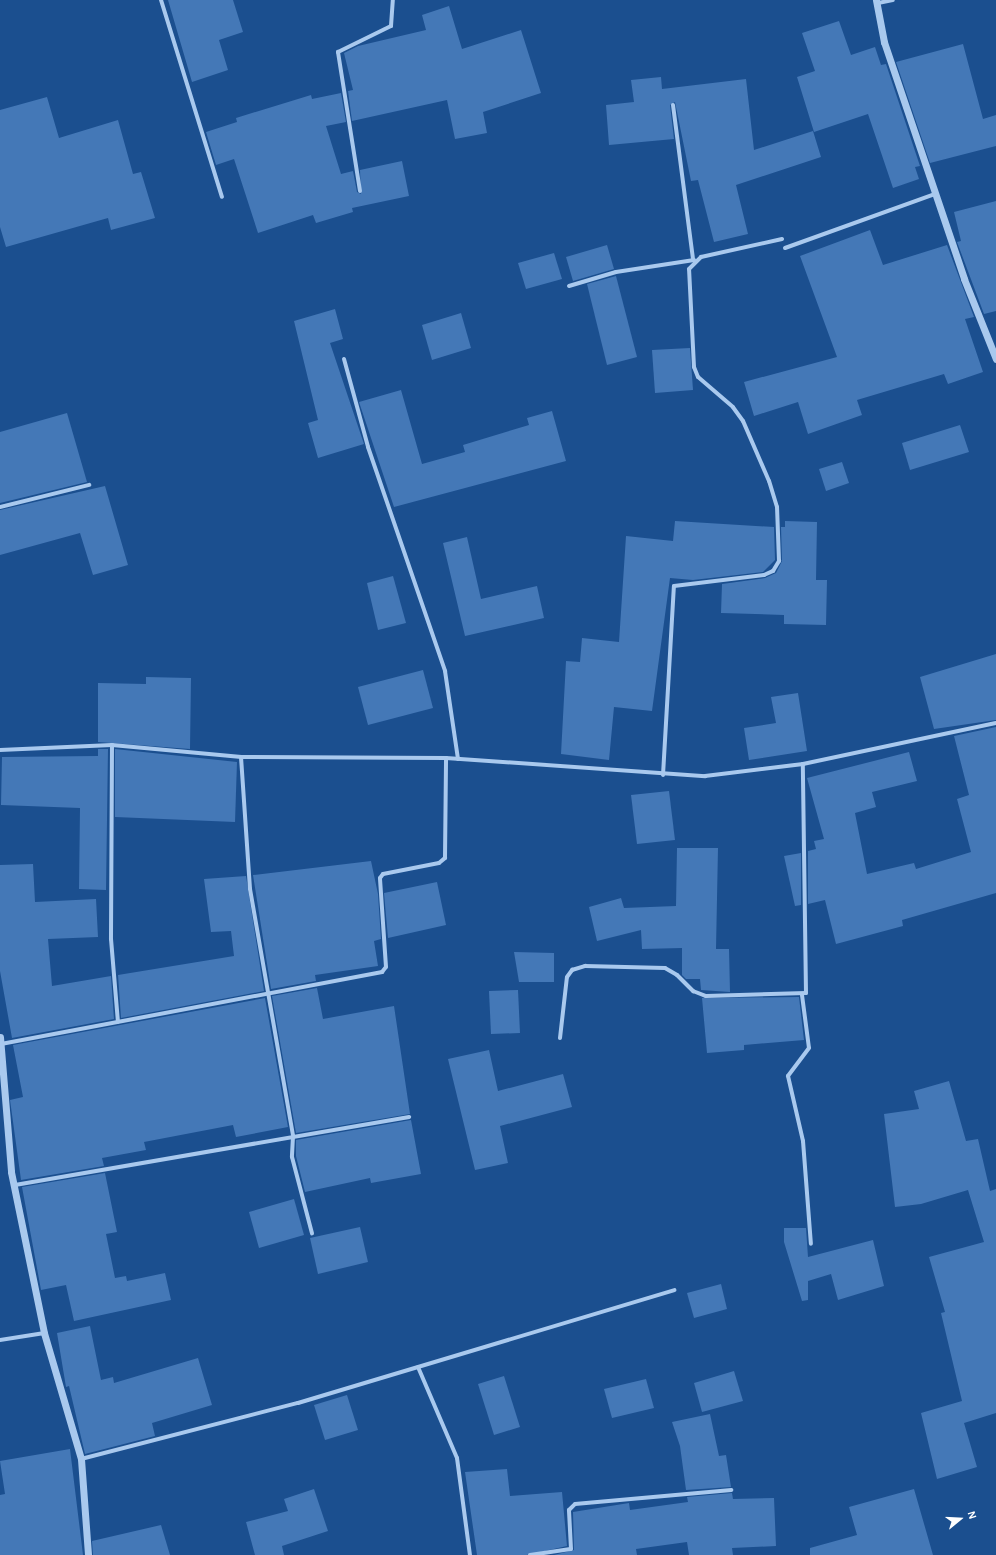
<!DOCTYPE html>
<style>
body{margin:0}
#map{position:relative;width:996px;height:1555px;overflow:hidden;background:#1b4f8f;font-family:"Alegreya Sans",sans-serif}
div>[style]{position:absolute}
.building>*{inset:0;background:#4478b7}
.minor>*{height:4px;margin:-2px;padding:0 2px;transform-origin:2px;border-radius:2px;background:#a9c9ee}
.tertiary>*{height:7px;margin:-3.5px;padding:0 3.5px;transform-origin:3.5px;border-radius:3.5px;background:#a9c9ee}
span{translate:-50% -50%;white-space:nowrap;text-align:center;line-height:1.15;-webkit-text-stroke:4px #1b4f8f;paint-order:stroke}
.north{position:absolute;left:940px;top:1499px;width:40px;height:40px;-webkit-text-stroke:3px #1b4f8f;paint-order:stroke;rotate:72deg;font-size:11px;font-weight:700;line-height:16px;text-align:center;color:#fff}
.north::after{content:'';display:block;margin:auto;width:14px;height:18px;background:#fff;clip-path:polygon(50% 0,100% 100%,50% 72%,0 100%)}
</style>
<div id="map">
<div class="building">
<div style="clip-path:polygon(168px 0,233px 0,243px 32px,219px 40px,228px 70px,192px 82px)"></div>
<div style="clip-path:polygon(449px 6px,462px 49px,521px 30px,541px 93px,483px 112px,487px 133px,455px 139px,447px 100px,352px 121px,348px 91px,353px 90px,344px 53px,358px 46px,426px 30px,422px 15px)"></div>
<div style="clip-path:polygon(839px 21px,851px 55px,875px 47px,881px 65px,886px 64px,920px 166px,915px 167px,919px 179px,893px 188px,868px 114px,814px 132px,797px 77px,815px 71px,802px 33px)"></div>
<div style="clip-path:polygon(963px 44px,983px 119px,996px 115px,996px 146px,930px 163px,896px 62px)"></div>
<div style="clip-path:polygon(661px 77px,662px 89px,746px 79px,754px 150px,813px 131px,821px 157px,736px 185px,748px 234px,714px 242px,698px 180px,691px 181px,675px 102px,670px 105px,674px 139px,609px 145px,606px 105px,634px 102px,631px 80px)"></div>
<div style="clip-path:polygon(341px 93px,346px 122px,326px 126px,341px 174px,353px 171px,357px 192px,361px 194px,360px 170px,402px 161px,409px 196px,352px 208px,353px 212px,316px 223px,313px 215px,258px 233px,234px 159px,216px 165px,206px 132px,237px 122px,236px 118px,311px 95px,312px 99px)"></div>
<div style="clip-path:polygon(47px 97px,59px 138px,118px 120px,133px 174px,141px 172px,155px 218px,111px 230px,108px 218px,6px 247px,0 227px,0 110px)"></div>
<div style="clip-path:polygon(996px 201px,996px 311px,984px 314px,957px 242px,961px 241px,954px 212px)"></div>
<div style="clip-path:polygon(870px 230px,883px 265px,947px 245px,974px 317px,965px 319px,983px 372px,948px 384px,944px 374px,857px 400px,862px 415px,808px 434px,798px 402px,754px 416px,744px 382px,837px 357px,800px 256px)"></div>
<div style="clip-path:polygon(607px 245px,614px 269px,573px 281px,566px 257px)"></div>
<div style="clip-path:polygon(554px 253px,562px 279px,526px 289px,518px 263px)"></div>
<div style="clip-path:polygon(616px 276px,637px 357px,607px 365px,587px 284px)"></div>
<div style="clip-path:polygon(335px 309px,343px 339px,330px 343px,364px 444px,318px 458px,308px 423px,318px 420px,294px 321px)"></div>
<div style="clip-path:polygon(461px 313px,471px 348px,432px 360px,422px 325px)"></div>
<div style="clip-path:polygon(690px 348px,693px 390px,655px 393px,652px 350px)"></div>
<div style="clip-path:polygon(401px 390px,422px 464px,465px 452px,463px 445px,529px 425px,527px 418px,552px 411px,566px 461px,394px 507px,359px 402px)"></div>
<div style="clip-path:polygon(67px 413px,87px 482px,0 503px,0 432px)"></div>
<div style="clip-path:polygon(960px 425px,969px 452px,910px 470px,902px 443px)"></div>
<div style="clip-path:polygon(842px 462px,849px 483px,826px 491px,819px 469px)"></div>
<div style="clip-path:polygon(105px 486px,128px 565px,93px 575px,80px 533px,0 555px,0 510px)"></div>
<div style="clip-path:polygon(675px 521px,774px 527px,775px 560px,763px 572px,693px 580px,670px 578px,652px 711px,614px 707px,609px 760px,561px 754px,566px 661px,580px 662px,582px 638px,619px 642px,626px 536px,673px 541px)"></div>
<div style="clip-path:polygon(785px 521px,817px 522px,816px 580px,827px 580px,826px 625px,784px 624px,784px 615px,721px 613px,722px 584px,765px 578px,776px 573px,782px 561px,781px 527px,785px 527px)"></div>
<div style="clip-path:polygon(467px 537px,481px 599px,537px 586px,544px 618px,465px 636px,443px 543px)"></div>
<div style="clip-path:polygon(393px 576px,406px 623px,378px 630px,367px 583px)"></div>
<div style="clip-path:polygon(996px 654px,996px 720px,934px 729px,920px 677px)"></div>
<div style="clip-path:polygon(423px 670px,433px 708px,368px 725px,358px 687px)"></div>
<div style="clip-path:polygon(146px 677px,191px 678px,190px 749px,98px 742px,98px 683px,146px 684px)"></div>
<div style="clip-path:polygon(798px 693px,807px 751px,749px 760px,744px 728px,776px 723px,771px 697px)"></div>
<div style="clip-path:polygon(996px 727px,996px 893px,902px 920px,903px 926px,836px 944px,825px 900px,808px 904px,808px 851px,816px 849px,814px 841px,824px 839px,807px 778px,909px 752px,917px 781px,872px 792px,876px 807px,855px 813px,867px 874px,914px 863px,916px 869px,971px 852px,957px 799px,969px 795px,954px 736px)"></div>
<div style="clip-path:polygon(98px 749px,108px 749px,106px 890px,79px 889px,80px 808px,1px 805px,2px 757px,98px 756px)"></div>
<div style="clip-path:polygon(115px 749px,237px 762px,235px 822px,115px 817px)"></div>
<div style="clip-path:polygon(669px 791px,675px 840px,637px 844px,631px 795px)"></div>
<div style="clip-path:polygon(677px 848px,718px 848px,716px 949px,729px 949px,730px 992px,701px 990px,700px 979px,686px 979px,682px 975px,682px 948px,642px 949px,641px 930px,597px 941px,589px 907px,621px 898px,624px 908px,676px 906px)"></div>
<div style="clip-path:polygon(801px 853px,801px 905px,795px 906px,784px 856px)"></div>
<div style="clip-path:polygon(371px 861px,378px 894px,381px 939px,374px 941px,378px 966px,315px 975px,316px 981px,271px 989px,253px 875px)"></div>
<div style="clip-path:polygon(33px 864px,35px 902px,96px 899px,98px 937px,48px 939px,52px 986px,111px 976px,114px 1019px,12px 1038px,0 971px,0 865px)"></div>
<div style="clip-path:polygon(246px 876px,264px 991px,121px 1018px,118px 975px,234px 956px,231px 931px,211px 932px,204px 879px)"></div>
<div style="clip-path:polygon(437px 882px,446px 925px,388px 938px,384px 893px)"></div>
<div style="clip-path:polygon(514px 952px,554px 953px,554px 982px,519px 982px)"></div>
<div style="clip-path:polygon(317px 988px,323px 1019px,394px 1006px,410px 1114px,296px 1133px,272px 996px)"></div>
<div style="clip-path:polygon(518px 990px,520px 1033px,491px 1034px,489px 991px)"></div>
<div style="clip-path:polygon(799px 997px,804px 1040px,744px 1045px,744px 1050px,707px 1053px,702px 998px)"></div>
<div style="clip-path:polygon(265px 998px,288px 1127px,236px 1137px,233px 1125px,144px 1142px,146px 1150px,102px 1158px,104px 1166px,21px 1180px,10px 1100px,23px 1097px,13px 1045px)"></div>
<div style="clip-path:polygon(489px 1050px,498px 1091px,563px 1074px,572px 1107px,500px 1126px,508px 1163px,475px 1170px,448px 1059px)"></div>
<div style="clip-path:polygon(949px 1081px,966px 1141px,978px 1139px,990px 1191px,996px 1189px,996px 1413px,964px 1423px,977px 1467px,937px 1479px,921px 1413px,962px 1401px,941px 1313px,945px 1312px,929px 1257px,984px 1242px,968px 1190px,921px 1204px,895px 1207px,884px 1114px,919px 1109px,914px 1091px)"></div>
<div style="clip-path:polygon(411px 1120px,421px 1174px,371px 1183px,370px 1178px,305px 1192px,296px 1156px,296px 1140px)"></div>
<div style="clip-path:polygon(105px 1173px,117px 1232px,106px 1234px,115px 1278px,126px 1276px,127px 1281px,165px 1273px,171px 1300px,74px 1321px,66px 1285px,41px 1290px,22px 1187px)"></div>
<div style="clip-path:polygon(294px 1199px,304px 1235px,259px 1248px,249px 1212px)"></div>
<div style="clip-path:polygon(360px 1227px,368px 1262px,318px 1274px,310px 1238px)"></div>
<div style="clip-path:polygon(784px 1228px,806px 1228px,808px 1257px,873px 1240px,884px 1286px,838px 1300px,831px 1274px,808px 1281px,808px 1300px,802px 1301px,784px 1242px)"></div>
<div style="clip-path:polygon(721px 1284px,727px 1309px,694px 1318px,687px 1293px)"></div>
<div style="clip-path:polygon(90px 1326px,101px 1380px,113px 1377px,114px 1383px,198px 1358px,212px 1405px,152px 1423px,155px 1436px,85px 1454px,69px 1386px,66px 1387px,57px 1333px)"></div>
<div style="clip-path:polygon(734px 1371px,743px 1401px,702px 1412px,694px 1383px)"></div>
<div style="clip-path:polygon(504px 1376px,520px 1427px,494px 1435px,478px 1384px)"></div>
<div style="clip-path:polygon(646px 1379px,654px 1408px,612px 1418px,604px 1389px)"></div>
<div style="clip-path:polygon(347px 1395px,358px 1430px,325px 1440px,314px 1405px)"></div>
<div style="clip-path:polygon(710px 1414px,719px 1456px,726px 1455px,731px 1487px,686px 1490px,680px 1446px,672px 1422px)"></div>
<div style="clip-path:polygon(70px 1449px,83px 1555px,0 1555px,0 1495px,5px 1494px,0 1461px)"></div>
<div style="clip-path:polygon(507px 1469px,510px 1496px,562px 1492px,567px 1546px,527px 1555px,477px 1555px,465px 1472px)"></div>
<div style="clip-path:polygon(314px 1489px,328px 1531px,282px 1546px,284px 1555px,255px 1555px,246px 1522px,288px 1511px,284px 1499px)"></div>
<div style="clip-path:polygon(914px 1489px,933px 1555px,810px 1555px,810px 1548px,857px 1535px,849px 1507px)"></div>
<div style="clip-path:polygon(732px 1493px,733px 1499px,774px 1498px,776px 1546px,732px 1548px,733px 1555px,689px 1555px,687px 1542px,636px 1549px,637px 1555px,554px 1555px,574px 1550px,573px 1512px,629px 1503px,630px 1510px,688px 1502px,687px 1497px)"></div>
<div style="clip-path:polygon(161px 1525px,170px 1555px,93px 1555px,92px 1541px)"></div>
</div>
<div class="minor">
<div style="left:161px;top:0;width:206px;rotate:72.8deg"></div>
<div style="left:878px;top:3px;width:15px;rotate:-11deg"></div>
<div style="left:673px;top:105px;width:156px;rotate:82.6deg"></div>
<div style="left:360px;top:191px;width:141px;rotate:-99deg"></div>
<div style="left:338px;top:52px;width:59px;rotate:-26.1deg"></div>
<div style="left:391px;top:26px;width:26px;rotate:-86deg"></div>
<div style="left:785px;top:248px;width:159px;rotate:-19.8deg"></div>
<div style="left:569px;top:286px;width:49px;rotate:-16.6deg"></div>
<div style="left:616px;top:272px;width:79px;rotate:-8.7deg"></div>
<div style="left:344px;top:359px;width:91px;rotate:74.7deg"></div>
<div style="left:368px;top:447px;width:237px;rotate:71deg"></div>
<div style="left:445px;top:671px;width:89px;rotate:81.6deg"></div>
<div style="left:0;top:507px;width:92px;rotate:-13.9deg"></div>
<div style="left:112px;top:745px;width:194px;rotate:90.3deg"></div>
<div style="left:111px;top:939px;width:83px;rotate:85.2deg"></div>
<div style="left:0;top:750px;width:112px;rotate:-2.6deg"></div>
<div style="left:112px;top:745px;width:130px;rotate:5.3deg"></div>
<div style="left:241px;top:757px;width:205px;rotate:0.3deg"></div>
<div style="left:446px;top:758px;width:260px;rotate:4deg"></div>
<div style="left:705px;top:776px;width:99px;rotate:-7deg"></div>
<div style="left:803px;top:764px;width:197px;rotate:-12deg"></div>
<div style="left:241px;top:757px;width:132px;rotate:86.1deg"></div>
<div style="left:250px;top:889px;width:251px;rotate:80.1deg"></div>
<div style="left:293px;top:1136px;width:21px;rotate:93deg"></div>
<div style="left:292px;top:1157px;width:79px;rotate:75.3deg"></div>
<div style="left:663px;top:775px;width:189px;rotate:-86.7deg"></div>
<div style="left:674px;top:586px;width:91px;rotate:-7deg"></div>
<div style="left:764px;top:575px;width:10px;rotate:-24deg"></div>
<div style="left:773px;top:571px;width:12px;rotate:-59deg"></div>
<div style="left:779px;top:561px;width:54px;rotate:-92.1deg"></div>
<div style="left:777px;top:507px;width:27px;rotate:-107deg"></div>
<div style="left:769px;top:481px;width:65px;rotate:-113.4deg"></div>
<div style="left:743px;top:421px;width:17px;rotate:-126deg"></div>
<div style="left:733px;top:407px;width:46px;rotate:-139.4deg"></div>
<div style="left:698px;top:377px;width:11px;rotate:-112deg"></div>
<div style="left:694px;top:367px;width:98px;rotate:-92.9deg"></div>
<div style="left:689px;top:269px;width:17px;rotate:-45deg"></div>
<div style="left:701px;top:257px;width:83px;rotate:-12.5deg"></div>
<div style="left:802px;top:995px;width:53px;rotate:82.5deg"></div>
<div style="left:809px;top:1048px;width:35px;rotate:127deg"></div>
<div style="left:788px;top:1076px;width:67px;rotate:77deg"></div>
<div style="left:803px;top:1141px;width:103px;rotate:85.6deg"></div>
<div style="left:560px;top:1038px;width:61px;rotate:-83.5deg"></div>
<div style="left:567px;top:977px;width:9px;rotate:-54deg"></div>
<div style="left:572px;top:970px;width:14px;rotate:-17deg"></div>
<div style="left:585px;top:966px;width:80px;rotate:1.4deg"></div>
<div style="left:665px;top:968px;width:14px;rotate:30deg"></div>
<div style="left:677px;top:975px;width:23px;rotate:45deg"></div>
<div style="left:693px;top:991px;width:14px;rotate:21deg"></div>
<div style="left:706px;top:996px;width:100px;rotate:-1.7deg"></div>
<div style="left:806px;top:993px;width:229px;rotate:-90.8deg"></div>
<div style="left:1px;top:1044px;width:388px;rotate:-10.7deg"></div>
<div style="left:382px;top:972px;width:6px;rotate:-51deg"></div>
<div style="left:386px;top:967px;width:89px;rotate:-93.9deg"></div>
<div style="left:380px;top:878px;width:5px;rotate:-53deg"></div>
<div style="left:383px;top:874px;width:57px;rotate:-11.1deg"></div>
<div style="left:439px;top:863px;width:8px;rotate:-40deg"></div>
<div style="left:445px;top:858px;width:100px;rotate:-89.4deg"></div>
<div style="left:15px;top:1185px;width:400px;rotate:-9.8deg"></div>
<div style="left:0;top:1340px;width:45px;rotate:-9deg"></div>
<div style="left:418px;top:1367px;width:99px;rotate:66.8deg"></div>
<div style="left:457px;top:1458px;width:98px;rotate:82.4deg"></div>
<div style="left:81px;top:1459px;width:224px;rotate:-14.5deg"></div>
<div style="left:298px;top:1403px;width:393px;rotate:-16.7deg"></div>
<div style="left:530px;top:1555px;width:41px;rotate:-8.3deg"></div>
<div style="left:571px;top:1549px;width:39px;rotate:-93deg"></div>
<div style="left:569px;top:1510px;width:8px;rotate:-45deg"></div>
<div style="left:575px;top:1504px;width:157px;rotate:-5.1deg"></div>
</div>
<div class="tertiary">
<div style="left:876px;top:0;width:43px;rotate:79.2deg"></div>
<div style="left:884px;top:42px;width:250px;rotate:71.3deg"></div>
<div style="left:964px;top:279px;width:86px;rotate:68.2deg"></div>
<div style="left:0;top:1037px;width:135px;rotate:85.3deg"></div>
<div style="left:11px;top:1172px;width:164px;rotate:78.4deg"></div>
<div style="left:44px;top:1333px;width:131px;rotate:73.6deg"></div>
<div style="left:81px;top:1459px;width:96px;rotate:85.8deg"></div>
</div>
<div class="north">N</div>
</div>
